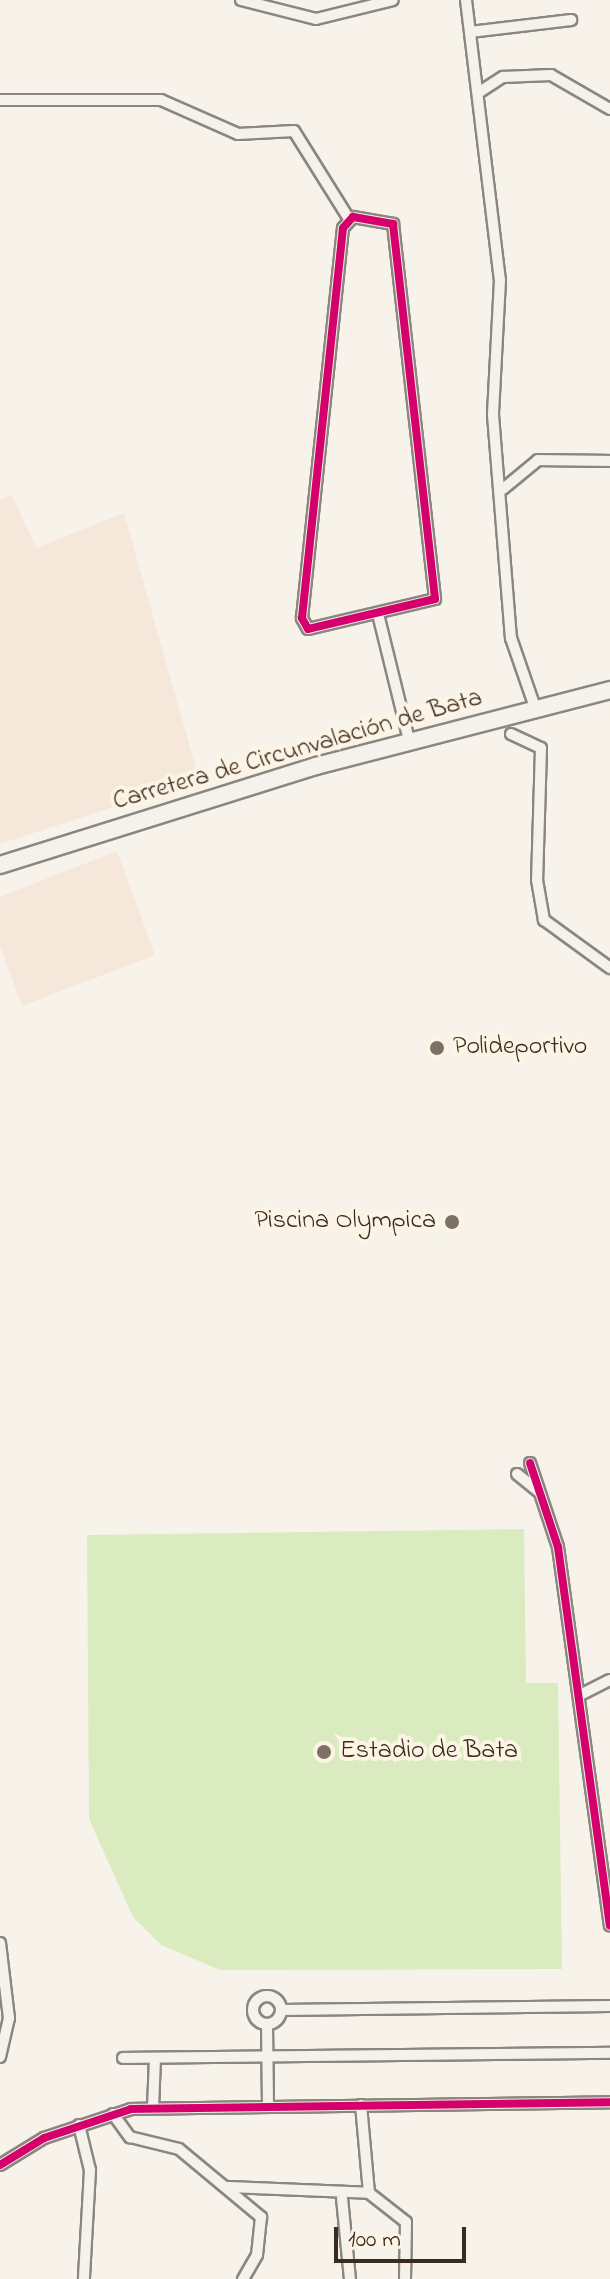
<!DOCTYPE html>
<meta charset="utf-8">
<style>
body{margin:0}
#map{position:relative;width:610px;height:2279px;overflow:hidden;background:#f7f3ea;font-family:"Indie Flower",sans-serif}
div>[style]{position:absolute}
.built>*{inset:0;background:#f5e8da}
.green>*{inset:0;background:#daebc0}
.roads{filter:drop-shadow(2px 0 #8b867f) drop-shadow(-2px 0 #8b867f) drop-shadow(0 2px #8b867f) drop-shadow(0 -2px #8b867f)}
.minor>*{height:10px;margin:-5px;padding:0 5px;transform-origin:5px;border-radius:5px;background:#f5f2ec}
.minor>.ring{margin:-5px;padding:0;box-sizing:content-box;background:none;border:10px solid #f5f2ec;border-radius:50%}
.primary>*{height:16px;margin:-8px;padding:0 8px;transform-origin:8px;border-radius:8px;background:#f5f2ec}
.cycleway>*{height:8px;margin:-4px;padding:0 4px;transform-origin:4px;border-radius:4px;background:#d6006c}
.dots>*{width:22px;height:22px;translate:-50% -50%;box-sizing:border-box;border:4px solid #fcf5e5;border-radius:50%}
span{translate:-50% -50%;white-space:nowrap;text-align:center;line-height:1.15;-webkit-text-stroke:8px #fcf5e5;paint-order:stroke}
.street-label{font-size:26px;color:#3b2a1e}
.poi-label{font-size:26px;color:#3b2a1e}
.left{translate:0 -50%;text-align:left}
.right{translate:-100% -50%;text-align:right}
.scale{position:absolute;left:334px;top:2227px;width:132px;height:36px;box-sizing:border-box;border:4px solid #3b2a1e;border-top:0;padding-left:10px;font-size:24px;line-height:28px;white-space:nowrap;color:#3b2a1e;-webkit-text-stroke:6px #fcf5e5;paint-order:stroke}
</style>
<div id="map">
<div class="built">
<div style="clip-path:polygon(11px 495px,37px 548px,124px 513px,199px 779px,0 844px,0 500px)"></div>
<div style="clip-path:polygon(117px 851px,155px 955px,22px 1006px,0 946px,0 897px)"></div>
</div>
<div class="green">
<div style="clip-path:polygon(524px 1529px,526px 1683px,558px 1683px,562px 1969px,220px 1970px,161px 1945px,133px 1917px,89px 1819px,87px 1535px)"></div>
</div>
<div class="roads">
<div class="minor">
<div style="left:241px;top:0;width:77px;rotate:14.2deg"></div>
<div style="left:316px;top:19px;width:79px;rotate:-13.9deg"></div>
<div style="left:466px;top:0;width:282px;rotate:83.1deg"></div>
<div style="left:500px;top:280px;width:135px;rotate:93deg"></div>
<div style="left:493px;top:415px;width:224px;rotate:85.4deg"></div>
<div style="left:511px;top:638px;width:76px;rotate:70.9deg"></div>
<div style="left:470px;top:32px;width:102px;rotate:-6.8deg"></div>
<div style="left:478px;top:93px;width:30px;rotate:-33deg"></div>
<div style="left:503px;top:77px;width:48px;rotate:-2.4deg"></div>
<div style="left:551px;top:75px;width:68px;rotate:30deg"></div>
<div style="left:0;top:100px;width:161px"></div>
<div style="left:161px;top:100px;width:84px;rotate:23.8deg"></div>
<div style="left:238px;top:134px;width:56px;rotate:-3.1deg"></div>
<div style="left:294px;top:131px;width:104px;rotate:58deg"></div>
<div style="left:353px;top:217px;width:41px;rotate:9.9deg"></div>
<div style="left:393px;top:224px;width:377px;rotate:83.6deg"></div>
<div style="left:435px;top:599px;width:130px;rotate:166.7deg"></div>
<div style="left:308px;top:629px;width:13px;rotate:-119deg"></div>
<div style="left:302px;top:618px;width:392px;rotate:-84deg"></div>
<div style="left:343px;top:228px;width:15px;rotate:-48deg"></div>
<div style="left:503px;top:489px;width:45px;rotate:-39.6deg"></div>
<div style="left:538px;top:460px;width:72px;rotate:0.8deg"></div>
<div style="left:379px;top:618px;width:126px;rotate:76.2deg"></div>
<div style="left:511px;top:734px;width:33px;rotate:25deg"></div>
<div style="left:541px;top:748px;width:132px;rotate:91.7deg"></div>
<div style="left:537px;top:880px;width:41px;rotate:80.1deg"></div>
<div style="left:544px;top:920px;width:82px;rotate:36deg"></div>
<div style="left:530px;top:1463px;width:89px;rotate:71.6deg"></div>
<div style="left:558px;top:1547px;width:382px;rotate:82.2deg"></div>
<div style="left:517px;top:1474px;width:27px;rotate:39deg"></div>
<div style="left:582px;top:1694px;width:31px;rotate:-27deg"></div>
<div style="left:0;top:1943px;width:76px;rotate:83.2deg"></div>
<div style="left:9px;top:2018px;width:40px;rotate:103deg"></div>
<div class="ring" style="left:253px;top:1996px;width:18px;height:18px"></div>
<div style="left:281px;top:2010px;width:329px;rotate:-0.7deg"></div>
<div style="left:267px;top:2024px;width:80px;rotate:89.3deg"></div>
<div style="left:123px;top:2058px;width:487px;rotate:-0.6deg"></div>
<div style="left:361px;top:2105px;width:88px;rotate:84.8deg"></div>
<div style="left:369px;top:2193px;width:47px;rotate:38.1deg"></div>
<div style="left:406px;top:2222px;width:57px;rotate:91deg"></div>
<div style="left:153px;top:2108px;width:50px;rotate:-87.7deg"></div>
<div style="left:113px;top:2114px;width:29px;rotate:54deg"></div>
<div style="left:130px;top:2137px;width:50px;rotate:13.8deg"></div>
<div style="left:179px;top:2149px;width:107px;rotate:39.7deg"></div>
<div style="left:261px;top:2217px;width:38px;rotate:96deg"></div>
<div style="left:257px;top:2255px;width:28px;rotate:120deg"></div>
<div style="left:79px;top:2125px;width:46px;rotate:76.3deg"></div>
<div style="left:90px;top:2170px;width:109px;rotate:93.2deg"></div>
<div style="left:0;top:2165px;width:52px;rotate:-31.5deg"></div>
<div style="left:44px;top:2138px;width:92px;rotate:-18.4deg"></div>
<div style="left:131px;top:2109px;width:479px;rotate:-0.8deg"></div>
<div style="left:228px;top:2187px;width:141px;rotate:2.4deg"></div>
<div style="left:342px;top:2198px;width:81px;rotate:84.4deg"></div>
</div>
<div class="primary">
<div style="left:0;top:865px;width:331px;rotate:-17.4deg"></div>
<div style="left:316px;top:766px;width:304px;rotate:-14.5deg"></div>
</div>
</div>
<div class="cycleway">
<div style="left:353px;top:217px;width:41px;rotate:9.9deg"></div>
<div style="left:393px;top:224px;width:377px;rotate:83.6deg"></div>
<div style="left:435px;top:599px;width:130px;rotate:166.7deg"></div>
<div style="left:308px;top:629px;width:13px;rotate:-119deg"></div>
<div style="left:302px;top:618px;width:392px;rotate:-84deg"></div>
<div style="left:343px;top:228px;width:15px;rotate:-48deg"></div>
<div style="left:530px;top:1463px;width:89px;rotate:71.6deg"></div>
<div style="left:558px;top:1547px;width:382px;rotate:82.2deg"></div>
<div style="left:0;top:2165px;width:52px;rotate:-31.5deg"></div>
<div style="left:44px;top:2138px;width:92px;rotate:-18.4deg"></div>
<div style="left:131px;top:2109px;width:479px;rotate:-0.8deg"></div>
</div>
<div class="dots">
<div style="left:437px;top:1048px;background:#7d7065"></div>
<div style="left:452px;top:1222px;background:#7d7065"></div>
<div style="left:324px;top:1752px;background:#7d7065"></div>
</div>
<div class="street-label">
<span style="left:298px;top:751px;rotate:-16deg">Carretera de Circunvalación de Bata</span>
</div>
<div class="poi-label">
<span class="left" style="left:453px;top:1048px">Polideportivo</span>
<span class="right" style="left:436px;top:1222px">Piscina Olympica</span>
<span class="left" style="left:340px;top:1752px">Estadio de Bata</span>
</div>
<div class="scale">100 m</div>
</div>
